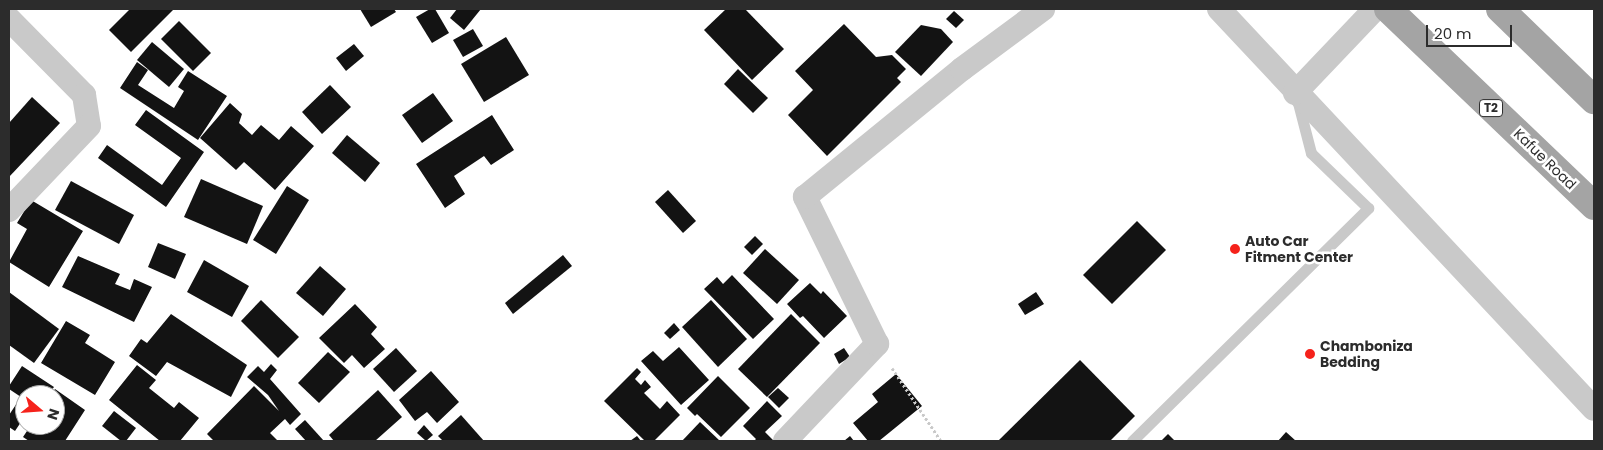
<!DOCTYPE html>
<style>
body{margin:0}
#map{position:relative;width:1603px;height:450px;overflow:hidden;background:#fff;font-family:Poppins,sans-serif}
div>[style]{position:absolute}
.building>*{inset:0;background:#131313}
.path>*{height:3px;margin-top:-1.5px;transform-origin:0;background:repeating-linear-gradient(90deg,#c9c9c9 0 2.5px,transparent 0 5px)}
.service>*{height:11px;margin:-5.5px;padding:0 5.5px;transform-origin:5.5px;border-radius:5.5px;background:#c9c9c9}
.minor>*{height:24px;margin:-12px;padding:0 12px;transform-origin:12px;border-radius:12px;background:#c9c9c9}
.primary>*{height:28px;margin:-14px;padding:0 14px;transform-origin:14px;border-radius:14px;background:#a4a4a4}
.dots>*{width:14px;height:14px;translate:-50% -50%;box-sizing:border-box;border:2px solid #fff;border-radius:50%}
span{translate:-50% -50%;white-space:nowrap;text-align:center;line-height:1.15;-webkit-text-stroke:5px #fff;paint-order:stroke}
.shield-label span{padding:1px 4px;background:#fff;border:1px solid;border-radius:4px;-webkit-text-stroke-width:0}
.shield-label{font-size:12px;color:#2c2c2c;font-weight:700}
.street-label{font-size:14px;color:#2c2c2c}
.poi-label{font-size:14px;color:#2c2c2c;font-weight:700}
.left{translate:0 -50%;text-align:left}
.frame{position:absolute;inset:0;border:10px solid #2c2c2c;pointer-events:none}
.north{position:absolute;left:15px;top:385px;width:50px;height:50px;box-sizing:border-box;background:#fff;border:1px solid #ababab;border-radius:50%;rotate:108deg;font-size:14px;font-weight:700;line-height:20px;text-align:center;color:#2c2c2c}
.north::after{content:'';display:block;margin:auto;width:18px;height:22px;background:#f5221b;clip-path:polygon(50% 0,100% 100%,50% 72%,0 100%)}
.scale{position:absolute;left:1426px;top:25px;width:86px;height:22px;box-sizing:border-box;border:2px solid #2c2c2c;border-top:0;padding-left:6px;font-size:15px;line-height:18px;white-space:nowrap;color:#2c2c2c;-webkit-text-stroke:4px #fff;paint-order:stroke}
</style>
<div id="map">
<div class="building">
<div style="clip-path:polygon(130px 9px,174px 9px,131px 52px,109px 30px)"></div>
<div style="clip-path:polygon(360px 9px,394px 9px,396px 12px,371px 27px)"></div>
<div style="clip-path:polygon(430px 9px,435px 9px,449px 33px,432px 43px,416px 17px)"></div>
<div style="clip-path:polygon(457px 9px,481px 9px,464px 30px,450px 18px)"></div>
<div style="clip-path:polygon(726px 9px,745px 9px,784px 49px,752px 80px,704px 30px)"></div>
<div style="clip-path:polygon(954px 11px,964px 20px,956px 28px,946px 19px)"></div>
<div style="clip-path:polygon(179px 21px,211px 53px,193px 71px,161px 39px)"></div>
<div style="clip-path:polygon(844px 24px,876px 57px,892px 55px,906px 69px,897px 78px,901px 82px,827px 156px,788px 115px,813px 90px,795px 71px)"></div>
<div style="clip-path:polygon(921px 25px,941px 29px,953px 42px,921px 76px,895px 52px)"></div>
<div style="clip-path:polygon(473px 29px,483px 46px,463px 57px,453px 40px)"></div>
<div style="clip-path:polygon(506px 37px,529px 75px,484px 102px,461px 64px)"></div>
<div style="clip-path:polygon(152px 42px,184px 69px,169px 87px,137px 60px)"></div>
<div style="clip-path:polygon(354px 44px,364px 56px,346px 71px,336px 58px)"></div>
<div style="clip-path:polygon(137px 62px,148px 70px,138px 85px,174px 108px,184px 91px,178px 87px,188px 71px,227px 96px,198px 140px,120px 88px)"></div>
<div style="clip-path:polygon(738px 69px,768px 98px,753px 113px,724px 84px)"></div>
<div style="clip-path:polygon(330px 85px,351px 107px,322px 134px,302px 112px)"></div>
<div style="clip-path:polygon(433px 93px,453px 121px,422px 143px,402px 115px)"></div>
<div style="clip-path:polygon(32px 97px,60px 123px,9px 177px,9px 123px)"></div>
<div style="clip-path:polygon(230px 103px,242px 114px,239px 123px,252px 135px,261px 125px,279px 140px,291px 126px,314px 146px,275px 190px,244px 162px,236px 170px,200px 138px)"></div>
<div style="clip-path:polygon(146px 110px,204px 152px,166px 207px,98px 158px,107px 145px,162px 185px,181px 158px,135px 125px)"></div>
<div style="clip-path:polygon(492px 115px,514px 150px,491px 165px,484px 156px,454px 176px,465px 194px,445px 208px,416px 164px)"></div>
<div style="clip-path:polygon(347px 135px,380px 163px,365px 182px,332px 153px)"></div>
<div style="clip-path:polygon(201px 179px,263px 206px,247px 244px,184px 217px)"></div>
<div style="clip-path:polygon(71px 181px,134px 215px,119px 244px,55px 210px)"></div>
<div style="clip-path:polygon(287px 186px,309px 200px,276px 254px,253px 240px)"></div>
<div style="clip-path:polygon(668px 190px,696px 221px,683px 233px,655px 202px)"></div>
<div style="clip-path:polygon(31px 200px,83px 231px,49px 287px,9px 262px,27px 229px,17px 223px)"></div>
<div style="clip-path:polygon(1137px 221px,1166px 250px,1112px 304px,1083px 275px)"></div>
<div style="clip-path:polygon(755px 236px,763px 244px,752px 255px,744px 247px)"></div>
<div style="clip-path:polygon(158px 243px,186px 254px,175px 279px,148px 267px)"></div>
<div style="clip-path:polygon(765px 249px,799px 280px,777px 304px,743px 273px)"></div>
<div style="clip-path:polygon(563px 255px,572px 266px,513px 314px,505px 303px)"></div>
<div style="clip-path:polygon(78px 256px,120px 274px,115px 284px,130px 290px,134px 279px,152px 287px,134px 322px,62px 287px)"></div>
<div style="clip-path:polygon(204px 260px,249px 286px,232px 317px,187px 292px)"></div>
<div style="clip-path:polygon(320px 266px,346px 289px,323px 316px,296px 293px)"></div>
<div style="clip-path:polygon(732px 275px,774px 319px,753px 339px,704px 289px,717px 277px,723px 284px)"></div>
<div style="clip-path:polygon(810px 283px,821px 294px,823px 291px,847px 316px,824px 338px,803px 316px,800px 318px,787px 304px)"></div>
<div style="clip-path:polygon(9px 292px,59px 329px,34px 363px,9px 345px)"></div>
<div style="clip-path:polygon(1036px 292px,1044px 304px,1025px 315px,1018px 304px)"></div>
<div style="clip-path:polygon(261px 300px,299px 337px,278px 358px,241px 321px)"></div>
<div style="clip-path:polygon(711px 300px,747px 339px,718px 367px,682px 327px)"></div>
<div style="clip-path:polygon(355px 304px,377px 327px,371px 334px,385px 349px,364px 368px,352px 355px,344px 363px,319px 338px)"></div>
<div style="clip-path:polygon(171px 314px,247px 365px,231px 397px,167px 362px,156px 376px,129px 356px,141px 339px,147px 343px)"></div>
<div style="clip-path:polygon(791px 314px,820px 343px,767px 397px,738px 369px)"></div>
<div style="clip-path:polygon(66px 321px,90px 335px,85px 343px,115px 362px,95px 395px,41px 363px)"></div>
<div style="clip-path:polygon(674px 323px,680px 330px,670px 339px,664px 333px)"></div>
<div style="clip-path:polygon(679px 347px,709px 380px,681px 405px,641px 361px,653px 351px,663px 361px)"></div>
<div style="clip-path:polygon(396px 348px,417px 371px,394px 392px,373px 369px)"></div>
<div style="clip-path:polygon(844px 348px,850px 357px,839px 364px,834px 354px)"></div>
<div style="clip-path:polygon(328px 352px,350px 372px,319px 403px,298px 383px)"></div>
<div style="clip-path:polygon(1080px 360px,1135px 416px,1110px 441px,998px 441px)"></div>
<div style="clip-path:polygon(271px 364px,277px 370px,270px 379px,301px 414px,290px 425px,285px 419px,270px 433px,278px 441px,214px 441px,207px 434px,254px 386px,279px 411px,268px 395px,247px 377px,258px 366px,264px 372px)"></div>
<div style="clip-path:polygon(137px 365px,156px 380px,149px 388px,174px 408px,179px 402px,199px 418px,180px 441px,160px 441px,109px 400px)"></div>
<div style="clip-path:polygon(22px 366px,54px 387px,48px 395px,25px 395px,25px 416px,15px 431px,9px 427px,9px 415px,21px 397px,9px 389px,9px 386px)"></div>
<div style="clip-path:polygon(637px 368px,641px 372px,635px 379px,641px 385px,645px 380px,651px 387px,644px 393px,660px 409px,667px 401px,680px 415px,654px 441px,645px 441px,604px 401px)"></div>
<div style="clip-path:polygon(431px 371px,459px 402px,437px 423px,427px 412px,415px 421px,399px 400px)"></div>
<div style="clip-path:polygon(896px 374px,922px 406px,879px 441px,868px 441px,853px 423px,878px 402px,872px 394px)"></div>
<div style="clip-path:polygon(718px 376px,750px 408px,721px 437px,697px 414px,695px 416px,687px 408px)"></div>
<div style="clip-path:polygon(778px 388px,789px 398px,779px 408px,768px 397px)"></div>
<div style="clip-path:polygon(55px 389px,85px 410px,65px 441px,29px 441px,23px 437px,31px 425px,55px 425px,55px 395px,51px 395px)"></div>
<div style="clip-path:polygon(378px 390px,402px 417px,375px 441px,334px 441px,329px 435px)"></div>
<div style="clip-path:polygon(767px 401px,782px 416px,765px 432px,774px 441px,754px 441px,756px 439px,743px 426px)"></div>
<div style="clip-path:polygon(114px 411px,136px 428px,126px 441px,121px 441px,102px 426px)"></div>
<div style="clip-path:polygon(461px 415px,484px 441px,443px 441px,438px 436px)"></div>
<div style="clip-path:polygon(305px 420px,324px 441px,306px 441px,295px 429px)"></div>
<div style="clip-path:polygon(700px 422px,720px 441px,682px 441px)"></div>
<div style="clip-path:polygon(424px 425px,433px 435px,426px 441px,417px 433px)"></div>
<div style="clip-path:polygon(1286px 432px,1296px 441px,1278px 441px)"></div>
<div style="clip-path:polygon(1168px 434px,1175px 441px,1161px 441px)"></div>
<div style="clip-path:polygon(637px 436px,641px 441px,630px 441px)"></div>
<div style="clip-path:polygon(850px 436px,854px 441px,844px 441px)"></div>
</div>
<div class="path">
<div style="left:892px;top:368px;width:88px;rotate:56.1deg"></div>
</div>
<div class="service">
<div style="left:1132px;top:441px;width:332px;rotate:-44.6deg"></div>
<div style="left:1368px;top:208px;width:79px;rotate:-136deg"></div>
<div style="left:1311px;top:153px;width:56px;rotate:-104.5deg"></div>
</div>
<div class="minor">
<div style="left:1219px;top:9px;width:548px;rotate:46.85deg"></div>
<div style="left:9px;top:19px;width:107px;rotate:45.4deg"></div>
<div style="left:84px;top:95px;width:31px;rotate:81deg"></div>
<div style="left:89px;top:126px;width:116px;rotate:133.6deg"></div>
<div style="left:1295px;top:93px;width:116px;rotate:-46.4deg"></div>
<div style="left:785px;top:441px;width:134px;rotate:-46.5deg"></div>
<div style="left:877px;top:344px;width:164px;rotate:-116.1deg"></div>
<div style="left:805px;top:197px;width:203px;rotate:-39.2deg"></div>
<div style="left:962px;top:69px;width:101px;rotate:-36.5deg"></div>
</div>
<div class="primary">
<div style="left:1388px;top:9px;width:285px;rotate:43.7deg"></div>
<div style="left:1500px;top:9px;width:131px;rotate:44.1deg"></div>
</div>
<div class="dots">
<div style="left:1235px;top:249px;background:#f5221b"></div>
<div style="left:1310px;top:354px;background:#f5221b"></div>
</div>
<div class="shield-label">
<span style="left:1491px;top:108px">T2</span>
</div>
<div class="street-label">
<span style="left:1545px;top:159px;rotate:44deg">Kafue Road</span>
</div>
<div class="poi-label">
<span class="left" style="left:1245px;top:249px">Auto Car<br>Fitment Center</span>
<span class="left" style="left:1320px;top:354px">Chamboniza<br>Bedding</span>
</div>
<div class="frame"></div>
<div class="north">N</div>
<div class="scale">20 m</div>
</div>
